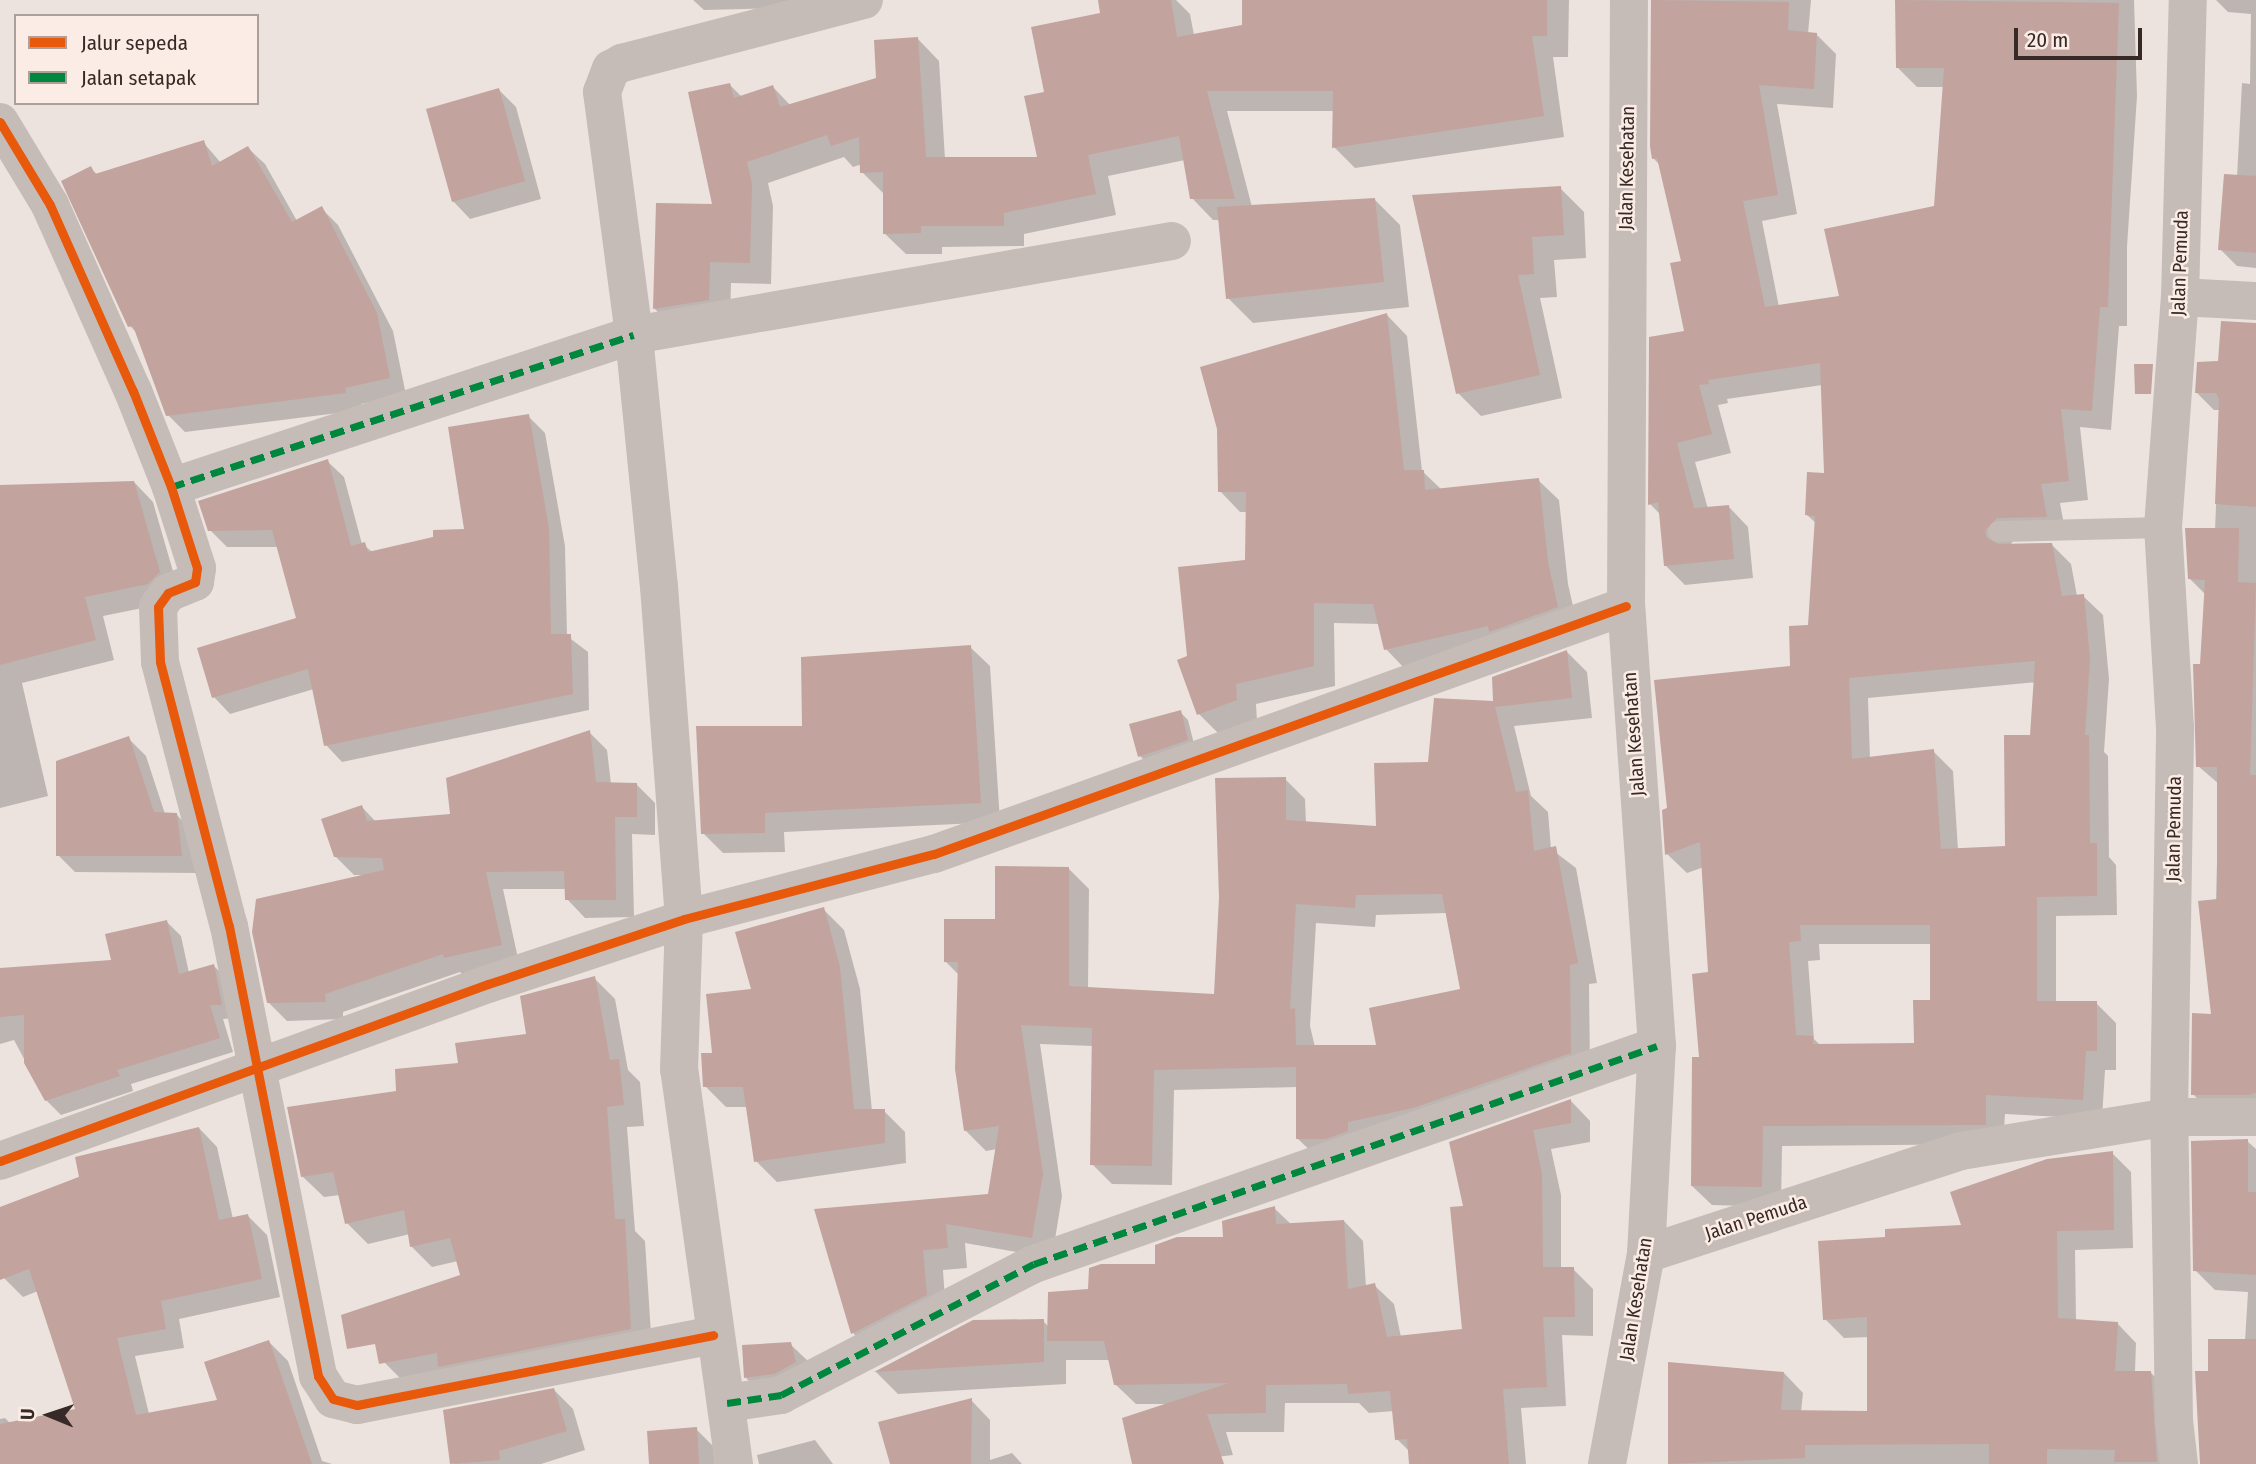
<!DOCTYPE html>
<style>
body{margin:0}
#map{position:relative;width:2256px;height:1464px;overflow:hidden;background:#ede3de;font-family:"Fira Sans Condensed",sans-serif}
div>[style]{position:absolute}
.shadow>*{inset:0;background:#0003}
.building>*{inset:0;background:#c3a39e}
.lane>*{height:21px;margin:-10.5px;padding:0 10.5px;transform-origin:10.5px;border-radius:10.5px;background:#c6bcb7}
.street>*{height:38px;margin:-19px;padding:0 19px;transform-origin:19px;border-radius:19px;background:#c6bcb7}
.quiet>*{height:7px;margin-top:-3.5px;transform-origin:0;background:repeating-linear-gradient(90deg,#00873e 0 14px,transparent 0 21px)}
.cycleway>*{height:9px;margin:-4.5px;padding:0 4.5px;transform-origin:4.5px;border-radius:4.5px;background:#e8590c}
span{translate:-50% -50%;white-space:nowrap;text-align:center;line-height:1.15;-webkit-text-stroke:5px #fbede5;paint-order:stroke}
.street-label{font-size:19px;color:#372926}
.legend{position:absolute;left:14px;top:14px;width:245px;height:91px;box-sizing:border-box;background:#fbede5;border:2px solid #ad9f99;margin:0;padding:9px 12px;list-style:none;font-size:21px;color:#372926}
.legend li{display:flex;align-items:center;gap:14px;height:35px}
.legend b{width:35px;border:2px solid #ad9f99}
.north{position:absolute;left:14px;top:1380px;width:70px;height:70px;-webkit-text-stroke:5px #fbede5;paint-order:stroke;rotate:272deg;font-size:19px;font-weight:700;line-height:28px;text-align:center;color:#372926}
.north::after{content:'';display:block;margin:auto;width:24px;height:32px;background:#372926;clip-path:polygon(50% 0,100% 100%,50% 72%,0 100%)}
.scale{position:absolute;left:2014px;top:28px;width:128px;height:32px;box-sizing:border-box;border:4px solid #372926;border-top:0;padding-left:9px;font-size:21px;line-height:24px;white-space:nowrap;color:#372926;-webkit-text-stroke:5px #fbede5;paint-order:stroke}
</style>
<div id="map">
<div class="shadow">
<div style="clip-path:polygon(693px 0,870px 0,832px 7px,704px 10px)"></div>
<div style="clip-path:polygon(1121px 0,1176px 0,1190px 14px,1194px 35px,1244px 26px,1244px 0,1569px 0,1568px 57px,1553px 57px,1564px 137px,1355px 168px,1334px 147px,1334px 111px,1227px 111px,1252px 207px,1374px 199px,1400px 225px,1409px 307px,1253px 323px,1228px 298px,1220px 220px,1213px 220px,1192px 198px,1185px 160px,1108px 176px,1116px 215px,1024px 234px,1024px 246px,942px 247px,942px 254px,906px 254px,884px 233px,883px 193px,862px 172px,862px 164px,853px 167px,844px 157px,768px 183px,773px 206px,771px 284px,731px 283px,730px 321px,676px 330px,655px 309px,657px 205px,714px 206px,730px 85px,742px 97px,773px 87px,791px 106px,878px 79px,918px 39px,939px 61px,945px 159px,1039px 159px,1046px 93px,1102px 14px)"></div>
<div style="clip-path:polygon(evenodd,1653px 0,1811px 0,1808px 34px,1816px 34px,1836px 54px,1833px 108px,1777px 104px,1797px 214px,1762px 221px,1779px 307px,1841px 298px,1936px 208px,1944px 87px,1917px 87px,1897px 67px,1897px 0,2134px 0,2137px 96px,2127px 247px,2127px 326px,2119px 326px,2111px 430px,2080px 427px,2088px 500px,2060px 503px,2066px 536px,2017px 537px,2009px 546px,2052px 545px,2071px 564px,2077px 596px,2083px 596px,2103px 615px,2109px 679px,2104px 752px,2108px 756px,2109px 857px,2116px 865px,2117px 915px,2056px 916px,2056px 1003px,2096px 1003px,2116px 1023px,2116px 1070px,2105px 1070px,2102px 1119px,2005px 1114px,2003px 1144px,1782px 1146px,1781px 1207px,1712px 1205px,1692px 1186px,1710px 974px,1704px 867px,1687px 873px,1667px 854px,1669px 809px,1792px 667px,1810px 627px,1817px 524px,1807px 515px,1826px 475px,1822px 385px,1727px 399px,1728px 403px,1718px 405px,1731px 453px,1695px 462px,1708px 509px,1729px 507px,1748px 527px,1753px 578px,1685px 585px,1665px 565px,1660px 514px,1650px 504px,1686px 333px,1683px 262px,1661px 166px,1653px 158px,1653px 0,2036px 682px,2032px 736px,2007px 848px,1958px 850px,1953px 771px,1933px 751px,1870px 759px,1868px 698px,2036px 682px,1653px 0,1819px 944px,1931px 944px,1932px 1001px,1915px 1044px,1820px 1045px,1814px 1039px,1808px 961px,1820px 960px,1819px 944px)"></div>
<div style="clip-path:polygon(2216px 0,2256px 0,2256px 268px,2237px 266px,2220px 249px,2237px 177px,2242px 83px,2250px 84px,2251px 14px,2228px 12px)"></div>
<div style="clip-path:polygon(499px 90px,516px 107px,541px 199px,470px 219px,453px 201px)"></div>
<div style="clip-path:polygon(203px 142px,221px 163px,248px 148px,265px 164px,297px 221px,321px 208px,338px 225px,393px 331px,406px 395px,361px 404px,362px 410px,185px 432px,168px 415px,138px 334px,130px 326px,90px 168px,98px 175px)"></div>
<div style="clip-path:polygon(1560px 188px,1584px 212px,1586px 258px,1554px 260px,1557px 297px,1540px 298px,1562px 398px,1481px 416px,1458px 393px,1415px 197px)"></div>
<div style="clip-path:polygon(1387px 315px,1407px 336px,1422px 471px,1442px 490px,1538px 480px,1559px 500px,1568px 584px,1578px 628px,1406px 670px,1386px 649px,1380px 624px,1334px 623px,1335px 686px,1256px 704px,1257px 721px,1220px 735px,1199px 714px,1189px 657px,1247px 562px,1247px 512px,1240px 512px,1220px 491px)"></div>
<div style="clip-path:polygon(2256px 325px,2256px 1111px,2210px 1112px,2193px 1094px,2213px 1016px,2219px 784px,2198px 766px,2206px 595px,2190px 579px,2215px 530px,2220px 410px,2214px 410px,2197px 393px)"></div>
<div style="clip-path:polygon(528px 416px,545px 433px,565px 546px,567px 636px,588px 652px,589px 710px,342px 762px,326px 745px,314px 689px,230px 714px,214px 697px,298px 619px,279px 547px,227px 547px,210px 530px,327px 461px,344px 477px,362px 544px,374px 553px,466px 531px)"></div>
<div style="clip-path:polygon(134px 482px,153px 502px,179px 592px,167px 603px,103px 616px,114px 660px,22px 683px,48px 796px,0 808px,0 486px)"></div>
<div style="clip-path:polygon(970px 647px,990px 666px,1000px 822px,784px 832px,785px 852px,723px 853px,703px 833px,804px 728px)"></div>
<div style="clip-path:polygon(evenodd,1567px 652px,1587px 672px,1592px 718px,1514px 726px,1531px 796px,1548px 812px,1551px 849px,1576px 868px,1597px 983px,1589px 984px,1590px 1073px,1318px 1158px,1297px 1138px,1297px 1087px,1174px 1090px,1172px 1185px,1112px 1184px,1092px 1164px,1093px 1046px,1040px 1044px,1062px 1196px,1052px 1258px,965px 1243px,967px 1268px,943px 1270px,946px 1315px,873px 1353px,853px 1333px,816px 1210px,989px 1196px,997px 1149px,986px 1151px,966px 1131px,959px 975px,946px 962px,1069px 869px,1089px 889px,1088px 988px,1216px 996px,1285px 779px,1305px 799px,1306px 823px,1378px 827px,1430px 764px,1495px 703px,1567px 652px,1447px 913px,1462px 991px,1378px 1047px,1315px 1047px,1310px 1026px,1316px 923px,1375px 927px,1376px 915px,1447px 913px)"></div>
<div style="clip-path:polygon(1180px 712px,1188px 720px,1195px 748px,1148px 764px,1140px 756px)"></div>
<div style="clip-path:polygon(589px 732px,607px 750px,611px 784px,637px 785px,655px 803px,655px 835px,632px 834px,634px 917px,585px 918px,567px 899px,566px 889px,503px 889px,519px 963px,464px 976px,460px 972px,343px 1012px,343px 1019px,287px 1021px,268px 1002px,363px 875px,354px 875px,336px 857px,362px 807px,376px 822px,452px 816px)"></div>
<div style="clip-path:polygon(128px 738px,146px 756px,165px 814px,176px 814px,193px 832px,199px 873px,75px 872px,58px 855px)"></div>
<div style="clip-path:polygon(823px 909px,844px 930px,860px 989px,872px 1111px,884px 1111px,905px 1132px,906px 1163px,777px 1182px,756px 1161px,748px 1107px,726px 1107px,705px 1086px,714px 1055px,753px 990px)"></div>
<div style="clip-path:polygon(166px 921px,181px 936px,189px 973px,214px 966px,228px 980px,235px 1018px,223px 1019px,233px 1052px,131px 1084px,133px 1091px,61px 1115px,46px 1100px,14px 1040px,0 1044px,0 970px,113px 961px)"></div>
<div style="clip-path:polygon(594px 978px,615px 999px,628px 1070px,640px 1082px,644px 1126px,627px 1127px,635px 1231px,645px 1241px,652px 1349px,405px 1383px,385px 1363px,462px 1276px,458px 1261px,432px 1267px,411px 1246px,410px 1234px,368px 1244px,347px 1223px,340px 1195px,324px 1197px,302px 1176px,398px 1093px,528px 1036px)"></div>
<div style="clip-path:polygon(1571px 1101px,1590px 1121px,1590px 1142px,1551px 1149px,1561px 1195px,1561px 1269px,1573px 1269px,1593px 1289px,1593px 1336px,1562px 1335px,1566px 1406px,1521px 1408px,1526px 1464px,1411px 1464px,1410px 1452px,1397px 1439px,1394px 1411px,1369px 1413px,1359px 1403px,1285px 1403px,1284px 1432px,1226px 1432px,1233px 1455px,1207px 1458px,1207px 1464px,1134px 1464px,1168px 1404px,1136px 1404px,1116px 1385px,1110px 1360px,1066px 1360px,1066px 1384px,898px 1394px,876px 1372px,974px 1322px,1043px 1321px,1049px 1327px,1090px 1291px,1225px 1239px,1274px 1208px,1292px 1225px,1344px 1221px,1363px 1241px,1366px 1287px,1374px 1285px,1394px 1304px,1401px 1337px,1464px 1331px,1465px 1207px,1451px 1143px)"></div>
<div style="clip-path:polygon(199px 1128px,217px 1147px,233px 1219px,248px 1216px,267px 1235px,280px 1297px,179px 1319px,184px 1348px,135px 1356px,149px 1414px,219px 1402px,269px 1342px,288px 1361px,322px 1461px,332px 1464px,0 1464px,0 1419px,5px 1418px,11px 1424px,77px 1410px,38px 1291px,23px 1297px,4px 1278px,0 1209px)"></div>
<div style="clip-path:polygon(2247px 1141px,2256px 1149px,2256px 1464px,2202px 1464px,2210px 1373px,2245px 1341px,2248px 1292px,2215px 1290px,2195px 1270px)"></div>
<div style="clip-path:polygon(2112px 1153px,2131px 1172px,2133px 1248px,2075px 1250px,2076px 1321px,2117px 1323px,2136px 1343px,2135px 1372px,2151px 1373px,2170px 1392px,2174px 1464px,1669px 1464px,1670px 1364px,1784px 1373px,1803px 1393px,1801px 1412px,1869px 1412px,1869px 1337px,1844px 1338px,1825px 1319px,1887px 1239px,1964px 1226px)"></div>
<div style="clip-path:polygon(790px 1344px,808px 1361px,763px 1395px,746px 1378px)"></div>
<div style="clip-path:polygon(554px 1390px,573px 1409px,585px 1450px,541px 1464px,454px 1464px,445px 1412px)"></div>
<div style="clip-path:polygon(971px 1400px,990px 1420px,990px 1460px,1012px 1453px,1022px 1464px,892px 1464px)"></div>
<div style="clip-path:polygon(696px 1429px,713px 1446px,715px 1464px,650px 1464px)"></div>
<div style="clip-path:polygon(815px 1440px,833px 1464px,759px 1464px,757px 1455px)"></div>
</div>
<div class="building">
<div style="clip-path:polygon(1098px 0,1171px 0,1177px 37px,1242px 25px,1242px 0,1547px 0,1547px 36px,1532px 36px,1544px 116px,1332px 148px,1333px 91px,1207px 91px,1235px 199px,1190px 199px,1179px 136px,1088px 155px,1096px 194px,1004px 213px,1004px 226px,921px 226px,921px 233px,883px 234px,883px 172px,860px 173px,859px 137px,831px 146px,827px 135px,747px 162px,752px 184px,750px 263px,710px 262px,709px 300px,653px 309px,656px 203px,712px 204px,688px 92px,730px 83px,734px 98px,773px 85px,780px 107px,876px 78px,874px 40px,918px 37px,926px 157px,1037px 157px,1024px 96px,1044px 92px,1031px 27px,1100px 13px)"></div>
<div style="clip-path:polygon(evenodd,1651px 0,1789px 2px,1788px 30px,1817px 33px,1814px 89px,1759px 85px,1778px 195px,1743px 201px,1765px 307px,1839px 296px,1824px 229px,1934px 206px,1944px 68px,1896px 68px,1895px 0,2119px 3px,2108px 307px,2100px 307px,2092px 411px,2061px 409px,2069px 481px,2041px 484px,2047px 517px,1997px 518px,1985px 531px,1987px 538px,1998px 544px,2052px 543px,2062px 596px,2084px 594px,2090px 659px,2085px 735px,2089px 735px,2090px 843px,2097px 843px,2097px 896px,2037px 897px,2037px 1001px,2097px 1001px,2097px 1051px,2086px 1051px,2083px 1100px,1986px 1095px,1986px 1125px,1982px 1125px,1763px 1126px,1762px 1187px,1691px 1186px,1692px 1057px,1699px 1057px,1692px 974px,1708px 972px,1700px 842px,1665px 855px,1662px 810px,1667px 808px,1654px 680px,1790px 666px,1789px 626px,1808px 625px,1815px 516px,1805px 515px,1807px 472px,1824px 473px,1820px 363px,1708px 380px,1709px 384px,1699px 385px,1712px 434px,1677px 443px,1694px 508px,1729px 505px,1734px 559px,1664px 566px,1658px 502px,1648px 505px,1649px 337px,1684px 331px,1670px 263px,1681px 261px,1657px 158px,1652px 159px,1650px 146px,1651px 0,2035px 661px,2030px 735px,2004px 735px,2005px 846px,1941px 849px,1934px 749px,1852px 759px,1849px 678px,2035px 661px,1651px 0,1800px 925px,1930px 925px,1930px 1000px,1913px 1000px,1914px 1043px,1813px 1044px,1813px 1036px,1796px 1035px,1789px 942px,1801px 941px,1800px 925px)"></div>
<div style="clip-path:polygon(499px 88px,525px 181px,452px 202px,426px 109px)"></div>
<div style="clip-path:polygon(204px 140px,212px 166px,248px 146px,292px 222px,322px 206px,377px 313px,390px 378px,345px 388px,346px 393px,166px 416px,133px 326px,128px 327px,61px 181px,91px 166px,95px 174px)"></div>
<div style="clip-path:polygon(2224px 174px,2256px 176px,2256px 253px,2218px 250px)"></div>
<div style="clip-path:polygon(1561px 186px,1564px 235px,1532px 237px,1534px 274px,1518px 275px,1540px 375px,1456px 394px,1412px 195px)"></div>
<div style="clip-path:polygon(1375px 198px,1384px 282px,1226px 299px,1217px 207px)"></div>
<div style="clip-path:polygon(1387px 313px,1404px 470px,1424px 470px,1425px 490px,1539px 478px,1548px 562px,1558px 607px,1489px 632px,1488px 626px,1384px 650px,1373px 604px,1314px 603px,1314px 666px,1236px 684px,1237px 700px,1197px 715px,1177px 660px,1187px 656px,1178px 567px,1245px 560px,1246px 492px,1218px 492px,1217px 429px,1200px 367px)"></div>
<div style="clip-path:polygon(2221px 321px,2256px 323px,2256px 507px,2215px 504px,2219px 399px,2216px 393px,2195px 393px,2197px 362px,2218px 361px)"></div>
<div style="clip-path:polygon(2134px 364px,2153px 364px,2151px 394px,2135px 394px)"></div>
<div style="clip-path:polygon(529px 414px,549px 528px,551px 634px,571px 634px,573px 694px,324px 746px,308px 669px,212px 698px,197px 648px,296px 618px,272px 530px,208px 531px,198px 501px,328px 459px,351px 546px,365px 542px,368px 552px,433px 537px,433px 530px,464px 529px,448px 427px)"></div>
<div style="clip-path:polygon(134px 481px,160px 572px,148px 584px,85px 597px,96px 640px,0 665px,0 485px)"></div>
<div style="clip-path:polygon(2185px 528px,2239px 528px,2238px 582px,2256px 583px,2250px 775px,2256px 775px,2256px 1093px,2248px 1095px,2191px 1095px,2192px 1013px,2211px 1014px,2198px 901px,2217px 899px,2217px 767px,2196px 767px,2193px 664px,2200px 664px,2205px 580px,2188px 579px)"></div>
<div style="clip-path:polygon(971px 645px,981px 803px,765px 813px,765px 833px,701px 834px,696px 726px,802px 726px,801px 657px)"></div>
<div style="clip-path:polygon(evenodd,1567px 650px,1572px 698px,1495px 707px,1516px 792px,1528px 790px,1534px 851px,1556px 846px,1578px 963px,1570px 965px,1571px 1053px,1413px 1108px,1348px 1122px,1348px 1131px,1326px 1139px,1296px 1139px,1296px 1067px,1154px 1070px,1152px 1166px,1090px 1165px,1092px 1028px,1021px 1025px,1043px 1174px,1032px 1238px,946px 1224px,948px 1248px,923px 1250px,927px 1295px,851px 1334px,814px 1209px,988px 1194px,999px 1126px,964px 1131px,955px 1069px,958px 962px,944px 962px,944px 919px,995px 919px,995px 866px,1069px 867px,1069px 986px,1214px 994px,1219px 898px,1215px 778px,1286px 777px,1286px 820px,1376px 826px,1374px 763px,1428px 762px,1434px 698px,1493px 701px,1492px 677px,1567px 650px,1442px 894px,1460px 989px,1369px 1008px,1376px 1045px,1296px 1045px,1295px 1008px,1290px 1009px,1296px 904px,1355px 908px,1356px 895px,1442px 894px)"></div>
<div style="clip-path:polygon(1181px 710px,1188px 740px,1138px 757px,1129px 724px)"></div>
<div style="clip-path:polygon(590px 730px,596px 782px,637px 783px,637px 817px,615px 817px,616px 900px,565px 900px,564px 871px,486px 872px,502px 945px,444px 958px,443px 954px,325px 994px,326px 1002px,267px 1003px,252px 932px,256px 899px,384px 870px,382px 858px,334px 857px,321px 819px,362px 805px,367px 821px,450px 814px,446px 778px)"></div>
<div style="clip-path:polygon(129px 736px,154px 812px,177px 813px,182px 856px,56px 856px,56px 761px)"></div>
<div style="clip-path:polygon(824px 907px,840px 967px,854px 1109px,885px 1109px,885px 1143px,754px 1162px,743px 1087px,703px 1087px,701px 1053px,712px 1053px,706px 994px,751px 989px,735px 932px)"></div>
<div style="clip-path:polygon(167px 920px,179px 974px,214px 964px,222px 1005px,210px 1005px,220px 1038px,117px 1070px,120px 1076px,45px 1101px,24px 1063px,24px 1015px,0 1017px,0 968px,111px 960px,105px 934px)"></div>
<div style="clip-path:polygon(595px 976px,610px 1060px,619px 1059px,624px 1105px,607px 1107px,615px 1219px,625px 1219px,631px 1329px,438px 1367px,437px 1353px,379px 1364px,375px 1344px,347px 1349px,341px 1315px,460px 1275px,450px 1238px,410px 1247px,404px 1210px,345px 1224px,333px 1172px,301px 1177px,287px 1107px,396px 1091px,395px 1069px,458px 1063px,455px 1043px,526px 1034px,520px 996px)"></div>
<div style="clip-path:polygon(1571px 1099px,1571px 1123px,1533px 1130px,1542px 1174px,1543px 1267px,1574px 1267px,1575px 1317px,1543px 1317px,1547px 1387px,1503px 1389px,1509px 1464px,1409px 1464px,1407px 1439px,1395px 1440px,1390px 1391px,1348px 1394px,1347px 1384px,1266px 1385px,1266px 1413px,1207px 1414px,1224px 1464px,1132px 1464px,1122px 1418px,1229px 1383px,1114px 1385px,1104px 1341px,1047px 1341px,1048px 1292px,1088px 1289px,1089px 1268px,1101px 1264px,1155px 1264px,1155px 1245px,1177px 1237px,1223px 1237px,1222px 1221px,1275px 1206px,1276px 1224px,1344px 1220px,1348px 1289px,1375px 1283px,1387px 1337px,1462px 1329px,1450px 1207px,1463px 1206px,1449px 1142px)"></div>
<div style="clip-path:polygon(199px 1127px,219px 1220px,248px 1214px,262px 1279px,161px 1301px,166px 1329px,117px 1338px,136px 1415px,217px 1400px,204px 1362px,269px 1340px,312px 1464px,0 1464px,0 1424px,75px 1409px,29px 1269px,0 1280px,0 1207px,79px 1177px,75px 1157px)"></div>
<div style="clip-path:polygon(2248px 1139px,2248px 1192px,2256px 1192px,2256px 1275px,2193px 1271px,2191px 1141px)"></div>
<div style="clip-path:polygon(2113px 1151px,2114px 1230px,2057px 1231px,2058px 1318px,2118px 1322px,2115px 1371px,2151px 1371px,2157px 1462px,2114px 1462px,2115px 1450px,2047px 1449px,2047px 1464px,1989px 1464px,1989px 1444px,1805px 1445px,1805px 1458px,1668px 1464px,1668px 1362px,1784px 1372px,1781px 1410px,1867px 1411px,1867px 1317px,1823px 1320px,1818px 1241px,1885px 1237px,1885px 1229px,1961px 1225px,1950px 1192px,2047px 1159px)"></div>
<div style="clip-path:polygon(1044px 1319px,1044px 1362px,874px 1372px,973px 1320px)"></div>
<div style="clip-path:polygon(2208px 1339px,2256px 1339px,2256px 1464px,2200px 1464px,2195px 1371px,2208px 1371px)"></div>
<div style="clip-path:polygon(791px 1342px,796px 1362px,774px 1374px,744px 1378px,742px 1345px)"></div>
<div style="clip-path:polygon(554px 1388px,567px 1431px,499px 1451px,500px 1460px,450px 1464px,443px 1410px)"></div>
<div style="clip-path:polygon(972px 1398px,971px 1464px,890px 1464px,878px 1422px)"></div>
<div style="clip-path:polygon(697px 1427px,699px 1464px,649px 1464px,647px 1431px)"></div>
</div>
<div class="lane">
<div style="left:1998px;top:531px;width:165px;rotate:-1.4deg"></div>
</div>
<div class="street">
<div style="left:0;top:122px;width:97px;rotate:58.9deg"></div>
<div style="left:50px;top:205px;width:204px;rotate:66deg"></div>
<div style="left:133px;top:391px;width:103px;rotate:68.4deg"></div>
<div style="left:171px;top:487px;width:85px;rotate:72.2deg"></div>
<div style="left:197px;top:568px;width:14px;rotate:98deg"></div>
<div style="left:195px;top:582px;width:29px;rotate:158deg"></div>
<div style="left:168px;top:593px;width:17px;rotate:126deg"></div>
<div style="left:158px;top:607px;width:55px;rotate:87.9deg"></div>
<div style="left:160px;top:662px;width:273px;rotate:75.4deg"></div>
<div style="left:229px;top:926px;width:459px;rotate:78.8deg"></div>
<div style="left:318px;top:1376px;width:27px;rotate:57deg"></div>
<div style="left:333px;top:1399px;width:25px;rotate:14deg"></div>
<div style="left:357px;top:1405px;width:363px;rotate:-11.1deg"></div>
<div style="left:2180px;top:297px;width:76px;rotate:3deg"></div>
<div style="left:171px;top:487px;width:487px;rotate:-18.2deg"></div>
<div style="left:634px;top:335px;width:546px;rotate:-9.91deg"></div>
<div style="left:0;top:1161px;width:519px;rotate:-19.94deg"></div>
<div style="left:488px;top:984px;width:206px;rotate:-18.3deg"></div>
<div style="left:684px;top:919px;width:258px;rotate:-14.6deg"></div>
<div style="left:934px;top:854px;width:735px;rotate:-19.72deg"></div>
<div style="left:1646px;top:1254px;width:331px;rotate:-18.1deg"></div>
<div style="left:1961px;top:1151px;width:211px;rotate:-9.3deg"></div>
<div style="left:2169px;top:1117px;width:87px"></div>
<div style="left:727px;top:1403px;width:55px;rotate:-8.4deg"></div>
<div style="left:781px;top:1395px;width:285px;rotate:-27.4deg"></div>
<div style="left:1034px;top:1264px;width:660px;rotate:-19.29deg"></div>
<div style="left:734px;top:1464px;width:398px;rotate:-97.9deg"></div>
<div style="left:679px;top:1070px;width:151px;rotate:-88.1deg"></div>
<div style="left:684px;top:919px;width:333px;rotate:-94.3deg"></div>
<div style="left:659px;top:587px;width:253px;rotate:-95.7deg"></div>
<div style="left:634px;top:335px;width:245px;rotate:-97.5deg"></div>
<div style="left:602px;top:92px;width:25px;rotate:-69deg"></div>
<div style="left:611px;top:69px;width:13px;rotate:-29deg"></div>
<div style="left:622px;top:63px;width:250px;rotate:-14.6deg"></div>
<div style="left:1607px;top:1464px;width:214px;rotate:-79.5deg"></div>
<div style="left:1646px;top:1254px;width:208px;rotate:-87deg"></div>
<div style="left:1657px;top:1046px;width:441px;rotate:-94deg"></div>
<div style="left:1626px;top:606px;width:606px;rotate:-89.72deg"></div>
<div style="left:2179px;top:1464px;width:44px;rotate:-96.5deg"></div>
<div style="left:2174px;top:1420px;width:303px;rotate:-90.9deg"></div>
<div style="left:2169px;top:1117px;width:389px;rotate:-89.1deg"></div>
<div style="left:2175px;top:728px;width:201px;rotate:-93.4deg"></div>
<div style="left:2163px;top:527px;width:231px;rotate:-85.8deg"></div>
<div style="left:2180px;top:297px;width:297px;rotate:-88.5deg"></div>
</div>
<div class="quiet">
<div style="left:170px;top:483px;width:4px;rotate:76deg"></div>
<div style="left:171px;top:487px;width:487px;rotate:-18.2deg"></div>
<div style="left:727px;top:1403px;width:55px;rotate:-8.4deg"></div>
<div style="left:781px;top:1395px;width:285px;rotate:-27.4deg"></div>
<div style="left:1034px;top:1264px;width:660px;rotate:-19.29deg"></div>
</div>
<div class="cycleway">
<div style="left:0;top:122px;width:97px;rotate:58.9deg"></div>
<div style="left:50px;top:205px;width:204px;rotate:66deg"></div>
<div style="left:133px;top:391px;width:103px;rotate:68.4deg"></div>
<div style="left:171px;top:487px;width:85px;rotate:72.2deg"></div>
<div style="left:197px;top:568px;width:14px;rotate:98deg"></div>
<div style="left:195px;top:582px;width:29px;rotate:158deg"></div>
<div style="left:168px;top:593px;width:17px;rotate:126deg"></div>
<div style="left:158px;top:607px;width:55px;rotate:87.9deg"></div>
<div style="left:160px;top:662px;width:273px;rotate:75.4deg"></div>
<div style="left:229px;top:926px;width:459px;rotate:78.8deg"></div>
<div style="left:318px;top:1376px;width:27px;rotate:57deg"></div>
<div style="left:333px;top:1399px;width:25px;rotate:14deg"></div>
<div style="left:357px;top:1405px;width:363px;rotate:-11.1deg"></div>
<div style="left:0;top:1161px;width:519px;rotate:-19.94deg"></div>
<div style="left:488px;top:984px;width:206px;rotate:-18.3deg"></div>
<div style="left:684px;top:919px;width:258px;rotate:-14.6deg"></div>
<div style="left:934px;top:854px;width:735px;rotate:-19.72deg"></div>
</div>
<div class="street-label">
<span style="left:1627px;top:168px;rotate:-89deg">Jalan Kesehatan</span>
<span style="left:2180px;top:263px;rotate:-88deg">Jalan Pemuda</span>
<span style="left:1634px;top:734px;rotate:-94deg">Jalan Kesehatan</span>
<span style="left:2174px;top:829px;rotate:-89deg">Jalan Pemuda</span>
<span style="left:1756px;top:1218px;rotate:-18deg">Jalan Pemuda</span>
<span style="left:1636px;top:1299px;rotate:-81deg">Jalan Kesehatan</span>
</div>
<ul class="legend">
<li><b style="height:9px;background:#e8590c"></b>Jalur sepeda</li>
<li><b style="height:9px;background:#00873e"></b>Jalan setapak</li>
</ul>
<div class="north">U</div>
<div class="scale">20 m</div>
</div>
